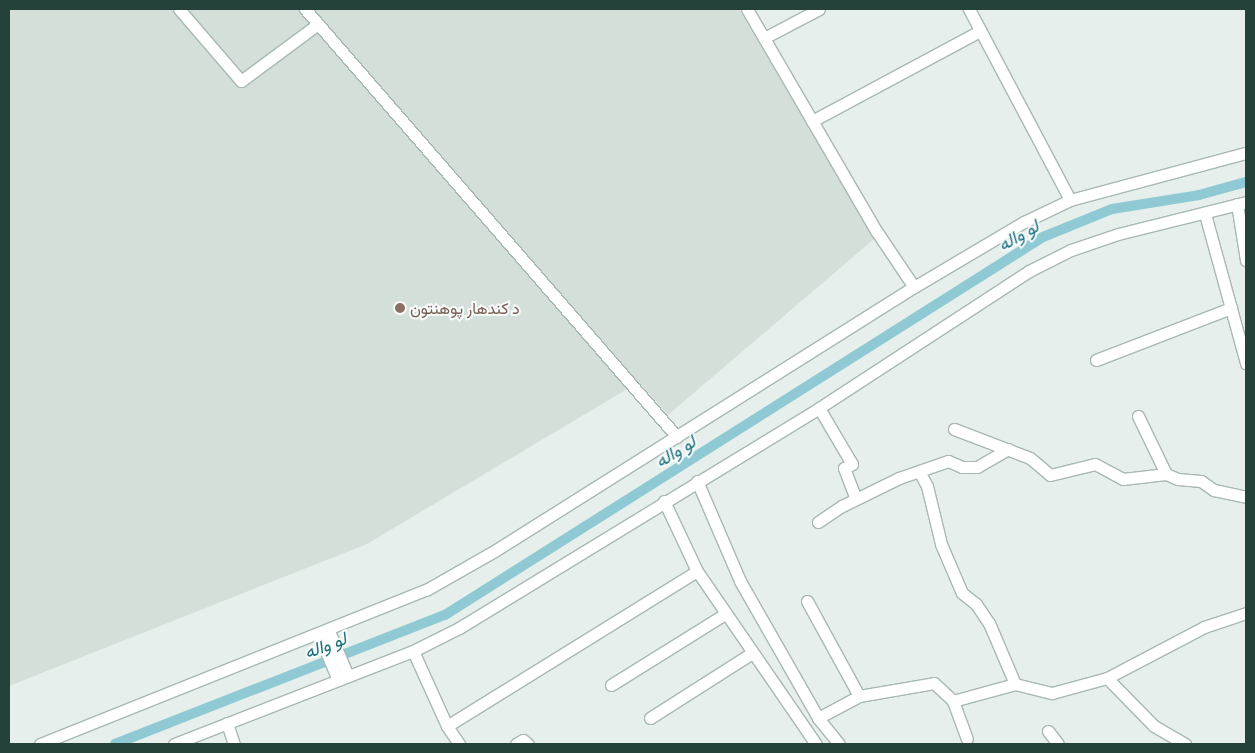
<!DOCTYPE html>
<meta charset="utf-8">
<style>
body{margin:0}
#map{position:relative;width:1255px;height:753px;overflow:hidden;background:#e6efeb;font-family:"Exo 2",Vazirmatn,sans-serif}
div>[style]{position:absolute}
.built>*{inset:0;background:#d4dfda}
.canal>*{height:10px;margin:-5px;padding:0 5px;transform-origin:5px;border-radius:5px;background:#8ec9d4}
.roads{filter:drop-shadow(1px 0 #a8b8b2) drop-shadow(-1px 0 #a8b8b2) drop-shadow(0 1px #a8b8b2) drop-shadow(0 -1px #a8b8b2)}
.minor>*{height:11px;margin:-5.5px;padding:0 5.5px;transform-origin:5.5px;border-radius:5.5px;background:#fff}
.dots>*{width:14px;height:14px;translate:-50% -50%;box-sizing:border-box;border:2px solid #f7fbf9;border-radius:50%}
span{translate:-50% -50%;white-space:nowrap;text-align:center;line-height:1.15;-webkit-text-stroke:4px #f7fbf9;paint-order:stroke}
.education-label{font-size:16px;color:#785e54}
.left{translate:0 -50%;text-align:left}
.water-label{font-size:18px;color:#1c6f80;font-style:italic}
.frame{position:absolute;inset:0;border:10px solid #24423a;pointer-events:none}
</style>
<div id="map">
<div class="built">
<div style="clip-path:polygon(9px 9px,739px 9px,874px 239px,668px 415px,639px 382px,367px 544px,9px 686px)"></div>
</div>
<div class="canal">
<div style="left:115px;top:744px;width:354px;rotate:-21.4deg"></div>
<div style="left:445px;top:615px;width:707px;rotate:-32.3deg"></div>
<div style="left:1043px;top:237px;width:74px;rotate:-22.1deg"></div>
<div style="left:1112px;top:209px;width:88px;rotate:-9.1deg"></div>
<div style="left:1199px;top:195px;width:49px;rotate:-15.5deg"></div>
</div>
<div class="roads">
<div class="minor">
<div style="left:179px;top:9px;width:95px;rotate:49.3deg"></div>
<div style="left:241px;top:81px;width:96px;rotate:-36.5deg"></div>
<div style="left:305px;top:9px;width:567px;rotate:49deg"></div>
<div style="left:747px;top:9px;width:258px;rotate:59.8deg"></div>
<div style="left:877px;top:232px;width:66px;rotate:56.1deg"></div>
<div style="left:969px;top:9px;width:216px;rotate:62.1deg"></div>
<div style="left:764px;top:38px;width:62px;rotate:-27.8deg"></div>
<div style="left:812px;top:121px;width:191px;rotate:-28.2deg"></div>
<div style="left:1237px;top:204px;width:57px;rotate:80.9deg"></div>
<div style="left:1205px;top:214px;width:155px;rotate:74.6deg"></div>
<div style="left:1096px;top:360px;width:145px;rotate:-21.1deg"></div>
<div style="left:819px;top:408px;width:65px;rotate:59.5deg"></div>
<div style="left:852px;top:464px;width:9px;rotate:153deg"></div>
<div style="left:844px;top:468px;width:33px;rotate:69deg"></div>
<div style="left:1138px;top:416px;width:64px;rotate:64.2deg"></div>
<div style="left:954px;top:429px;width:81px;rotate:20.9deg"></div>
<div style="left:1030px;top:458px;width:26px;rotate:40deg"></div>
<div style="left:1050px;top:475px;width:46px;rotate:-13.7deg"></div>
<div style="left:1095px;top:464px;width:32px;rotate:28deg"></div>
<div style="left:1123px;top:479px;width:43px;rotate:-6.6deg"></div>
<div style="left:1166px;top:474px;width:13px;rotate:23deg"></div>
<div style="left:1178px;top:479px;width:23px;rotate:5deg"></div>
<div style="left:1201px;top:481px;width:16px;rotate:35deg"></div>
<div style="left:1214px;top:490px;width:33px;rotate:12deg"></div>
<div style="left:920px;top:473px;width:15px;rotate:62deg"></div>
<div style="left:927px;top:486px;width:60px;rotate:76.4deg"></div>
<div style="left:941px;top:544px;width:53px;rotate:66.8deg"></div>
<div style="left:962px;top:593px;width:18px;rotate:38deg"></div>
<div style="left:976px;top:604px;width:23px;rotate:56deg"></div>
<div style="left:989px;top:623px;width:66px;rotate:66.9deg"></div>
<div style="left:697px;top:481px;width:109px;rotate:66.7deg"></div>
<div style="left:740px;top:581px;width:158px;rotate:60.3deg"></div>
<div style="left:818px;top:718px;width:33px;rotate:51deg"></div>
<div style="left:664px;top:501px;width:77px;rotate:64.8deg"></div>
<div style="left:697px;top:571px;width:210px;rotate:55.5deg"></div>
<div style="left:818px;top:522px;width:29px;rotate:-34deg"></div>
<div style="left:842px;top:506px;width:64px;rotate:-26.2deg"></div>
<div style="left:899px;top:478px;width:52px;rotate:-19.1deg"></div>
<div style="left:948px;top:461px;width:15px;rotate:23deg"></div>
<div style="left:962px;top:467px;width:15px"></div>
<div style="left:977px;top:467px;width:36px;rotate:-30deg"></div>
<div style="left:807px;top:601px;width:108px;rotate:61.3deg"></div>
<div style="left:329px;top:631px;width:49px;rotate:67.1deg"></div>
<div style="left:319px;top:635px;width:49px;rotate:67.1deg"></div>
<div style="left:413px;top:651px;width:82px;rotate:65.6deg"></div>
<div style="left:447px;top:726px;width:22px;rotate:56deg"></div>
<div style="left:1107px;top:678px;width:67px;rotate:45.6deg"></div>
<div style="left:1154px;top:726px;width:36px;rotate:30deg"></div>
<div style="left:611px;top:685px;width:134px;rotate:-31.9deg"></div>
<div style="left:953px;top:701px;width:40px;rotate:69.8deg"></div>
<div style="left:650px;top:718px;width:121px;rotate:-32.5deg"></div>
<div style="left:818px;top:718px;width:47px;rotate:-28.2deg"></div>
<div style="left:859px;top:696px;width:76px;rotate:-9.8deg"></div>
<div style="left:934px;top:683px;width:26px;rotate:43deg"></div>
<div style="left:953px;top:701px;width:64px;rotate:-15.3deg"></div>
<div style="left:1015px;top:684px;width:38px;rotate:14deg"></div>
<div style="left:1052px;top:693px;width:57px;rotate:-15.3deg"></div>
<div style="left:1107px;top:678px;width:110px;rotate:-27.7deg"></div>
<div style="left:1204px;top:627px;width:44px;rotate:-18.4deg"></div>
<div style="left:227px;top:723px;width:22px;rotate:72deg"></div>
<div style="left:447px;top:726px;width:294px;rotate:-31.8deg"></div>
<div style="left:1048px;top:731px;width:16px;rotate:52deg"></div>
<div style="left:40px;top:744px;width:416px;rotate:-21.8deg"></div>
<div style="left:426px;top:590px;width:81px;rotate:-29.7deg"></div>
<div style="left:496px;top:550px;width:494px;rotate:-32.2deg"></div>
<div style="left:914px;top:287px;width:128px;rotate:-30.6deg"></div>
<div style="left:1024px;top:222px;width:51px;rotate:-25.6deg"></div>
<div style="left:1070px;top:200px;width:182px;rotate:-15deg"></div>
<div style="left:174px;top:744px;width:256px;rotate:-21.3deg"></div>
<div style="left:413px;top:651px;width:51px;rotate:-26.6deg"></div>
<div style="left:459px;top:628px;width:422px;rotate:-31.4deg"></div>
<div style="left:819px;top:408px;width:251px;rotate:-33.1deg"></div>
<div style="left:1029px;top:271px;width:47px;rotate:-26.6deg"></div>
<div style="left:1071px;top:250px;width:50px;rotate:-18.8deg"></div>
<div style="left:1118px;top:234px;width:132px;rotate:-14deg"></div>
<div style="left:516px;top:744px;width:8px;rotate:-30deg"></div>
<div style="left:523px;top:740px;width:6px;rotate:39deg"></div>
</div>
</div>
<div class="dots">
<div style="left:400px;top:308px;background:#8d6e63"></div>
</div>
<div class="education-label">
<span class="left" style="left:410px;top:308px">د کندهار پوهنتون</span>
</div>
<div class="water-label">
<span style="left:1018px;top:235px;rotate:-30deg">لو واله</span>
<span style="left:675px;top:451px;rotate:-32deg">لو واله</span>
<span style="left:325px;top:645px;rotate:-21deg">لو واله</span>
</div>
<div class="frame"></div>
</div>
